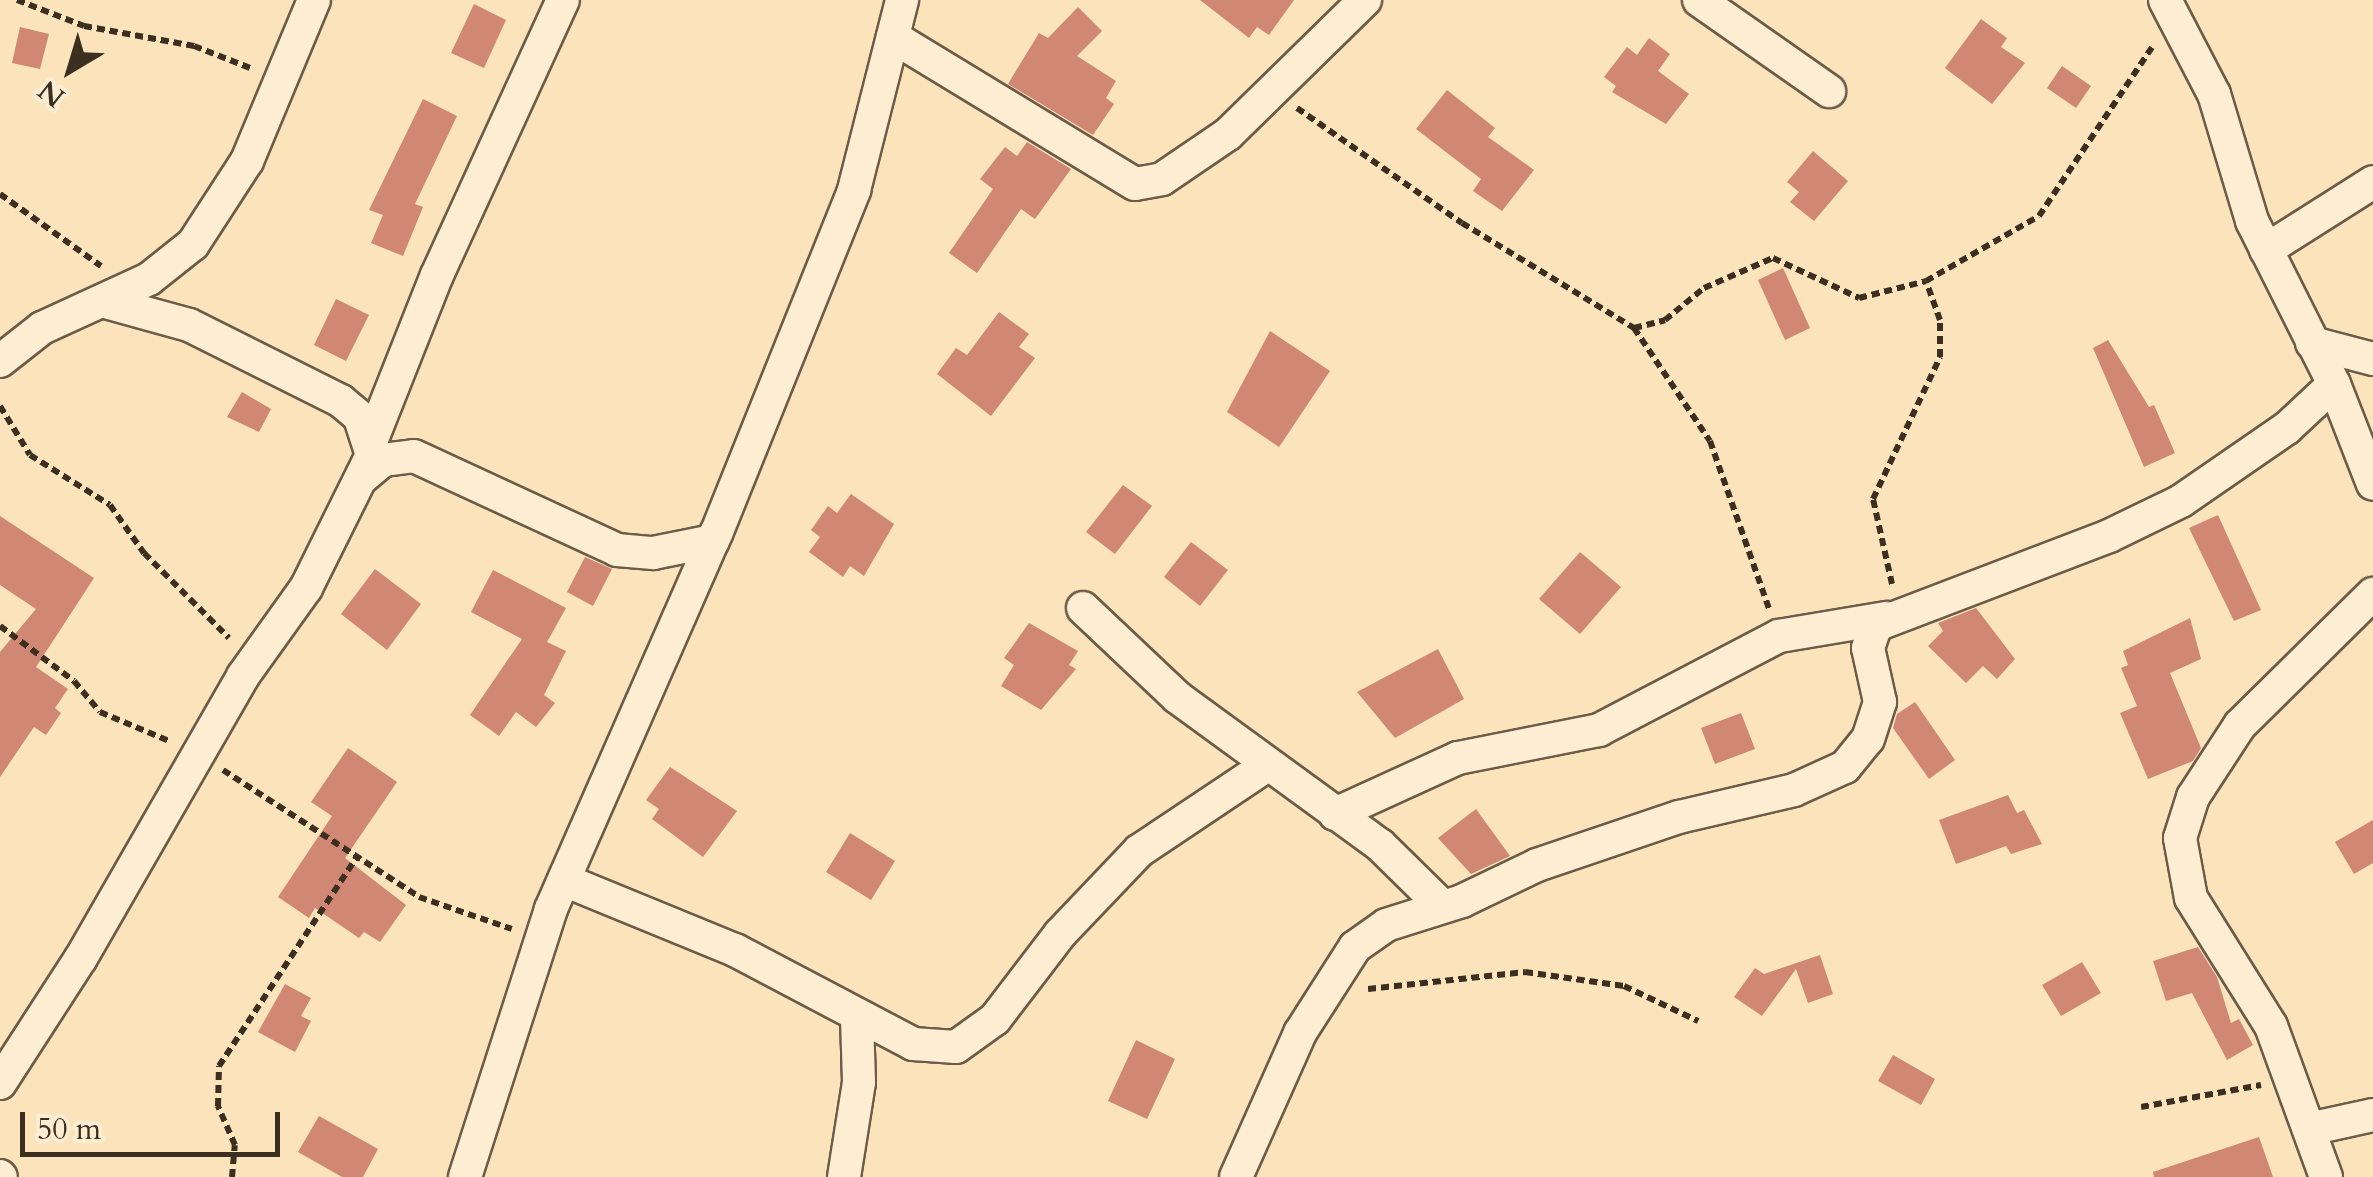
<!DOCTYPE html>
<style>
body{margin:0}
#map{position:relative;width:2373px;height:1177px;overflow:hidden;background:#fbe3bc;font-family:Cardo,serif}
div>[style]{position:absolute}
.building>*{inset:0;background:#d08773}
.path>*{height:6px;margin-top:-3px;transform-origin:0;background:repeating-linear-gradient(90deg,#3d2f20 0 8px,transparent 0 13px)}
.roads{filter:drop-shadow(2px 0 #6c5c47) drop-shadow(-2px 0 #6c5c47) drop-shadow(0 2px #6c5c47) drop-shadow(0 -2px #6c5c47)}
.minor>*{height:32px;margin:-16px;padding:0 16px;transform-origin:16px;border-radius:16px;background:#fcedd3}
span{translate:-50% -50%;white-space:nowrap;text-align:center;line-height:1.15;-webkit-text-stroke:10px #fcedd3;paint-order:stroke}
.north{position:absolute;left:20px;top:20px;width:100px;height:100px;-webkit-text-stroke:8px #fcedd3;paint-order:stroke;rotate:218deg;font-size:28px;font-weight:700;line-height:40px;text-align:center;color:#3d2f20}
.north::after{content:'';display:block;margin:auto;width:35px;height:45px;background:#3d2f20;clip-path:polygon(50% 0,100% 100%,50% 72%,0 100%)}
.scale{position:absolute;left:20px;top:1112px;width:260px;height:45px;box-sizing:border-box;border:5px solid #3d2f20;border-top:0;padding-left:12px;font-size:30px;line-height:35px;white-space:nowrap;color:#3d2f20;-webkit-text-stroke:8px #fcedd3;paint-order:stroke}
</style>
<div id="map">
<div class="building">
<div style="clip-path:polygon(1200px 0,1294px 0,1269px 35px,1257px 27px,1249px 38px)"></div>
<div style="clip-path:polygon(474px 4px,506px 20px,484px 68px,451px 53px)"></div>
<div style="clip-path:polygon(1078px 7px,1102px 31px,1077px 56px,1116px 81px,1106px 98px,1114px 104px,1093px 135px,1008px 84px,1039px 33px,1048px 38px)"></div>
<div style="clip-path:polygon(1981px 19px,2007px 38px,2001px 47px,2025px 63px,1992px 104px,1945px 68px)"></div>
<div style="clip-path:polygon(20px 27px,49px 34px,40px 69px,12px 63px)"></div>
<div style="clip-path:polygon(1649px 38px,1670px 54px,1658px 71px,1689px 94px,1666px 124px,1612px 92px,1616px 86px,1604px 77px,1627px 47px,1637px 55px)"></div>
<div style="clip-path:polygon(2062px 66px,2091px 86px,2076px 108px,2047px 88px)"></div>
<div style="clip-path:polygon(1447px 90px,1495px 128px,1488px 137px,1534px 170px,1502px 211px,1473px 191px,1481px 179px,1416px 129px)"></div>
<div style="clip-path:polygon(423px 99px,457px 116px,415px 204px,423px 207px,403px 256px,371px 243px,383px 215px,369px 210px)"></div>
<div style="clip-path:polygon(1027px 142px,1071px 169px,1035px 219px,1021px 209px,977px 273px,949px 253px,993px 189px,980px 179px,1005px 147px,1017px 156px)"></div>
<div style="clip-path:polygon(1813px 151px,1848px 181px,1814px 221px,1790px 202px,1799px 192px,1787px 182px)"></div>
<div style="clip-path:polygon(1783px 268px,1810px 328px,1785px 340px,1758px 280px)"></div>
<div style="clip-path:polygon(336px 299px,369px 315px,346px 361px,314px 345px)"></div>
<div style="clip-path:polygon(999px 312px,1029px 334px,1019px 347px,1035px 358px,991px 416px,937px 374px,956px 348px,967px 355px)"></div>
<div style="clip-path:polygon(1270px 331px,1330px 371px,1279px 447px,1227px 412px)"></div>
<div style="clip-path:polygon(2108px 340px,2149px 407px,2154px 405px,2175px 453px,2144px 467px,2093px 348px)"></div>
<div style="clip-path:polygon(242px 392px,271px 409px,259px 432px,227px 417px)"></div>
<div style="clip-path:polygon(1123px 485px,1152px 506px,1115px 554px,1086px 532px)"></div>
<div style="clip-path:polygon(851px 494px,894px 524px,864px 576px,850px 566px,843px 577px,809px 552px,820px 537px,811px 530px,828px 506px,837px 513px)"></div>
<div style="clip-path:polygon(2218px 515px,2261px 610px,2234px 621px,2189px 528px)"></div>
<div style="clip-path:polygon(0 516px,94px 578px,36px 667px,68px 689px,55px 708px,61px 713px,46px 735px,34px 727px,0 777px,0 652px,36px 609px,0 585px)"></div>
<div style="clip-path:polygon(1191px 542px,1228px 570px,1200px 606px,1164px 577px)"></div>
<div style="clip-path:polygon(1580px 552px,1621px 587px,1580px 634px,1539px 599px)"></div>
<div style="clip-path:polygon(585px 557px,612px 569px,593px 606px,567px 592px)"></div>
<div style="clip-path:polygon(375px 569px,421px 604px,387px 650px,341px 614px)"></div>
<div style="clip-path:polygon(493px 570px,566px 608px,547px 642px,566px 651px,544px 695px,555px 703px,536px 727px,516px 712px,499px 736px,470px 715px,522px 639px,471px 612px)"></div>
<div style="clip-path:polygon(1976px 608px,2015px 659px,1997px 679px,1983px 666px,1966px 683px,1928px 646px,1943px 631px,1938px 623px)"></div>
<div style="clip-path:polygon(2190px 618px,2201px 659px,2170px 673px,2201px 748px,2193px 761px,2148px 779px,2120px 713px,2137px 706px,2121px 668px,2128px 665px,2123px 651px)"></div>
<div style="clip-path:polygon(1029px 623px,1078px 651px,1069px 665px,1076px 669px,1041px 710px,1001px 686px,1014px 665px,1004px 658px)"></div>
<div style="clip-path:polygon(1438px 649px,1464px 699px,1395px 738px,1357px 692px)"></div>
<div style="clip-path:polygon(1915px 702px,1955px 760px,1929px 779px,1893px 728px,1897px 714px)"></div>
<div style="clip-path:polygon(1741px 713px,1755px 749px,1715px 764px,1701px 728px)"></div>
<div style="clip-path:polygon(348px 748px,397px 782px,345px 858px,406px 905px,380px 942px,364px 932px,359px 938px,315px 908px,309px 918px,278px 897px,332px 816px,311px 802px)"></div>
<div style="clip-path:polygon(670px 767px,737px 811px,703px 857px,652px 819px,659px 809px,646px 800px)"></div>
<div style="clip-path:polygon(2008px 795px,2017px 813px,2024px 810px,2042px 844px,2011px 854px,2006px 846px,1956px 864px,1939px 820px)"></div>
<div style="clip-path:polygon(1476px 809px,1510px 856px,1471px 874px,1438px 838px)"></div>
<div style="clip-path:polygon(2373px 820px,2373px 863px,2354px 874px,2335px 842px)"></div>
<div style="clip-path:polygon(850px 833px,895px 861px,871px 900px,826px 872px)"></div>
<div style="clip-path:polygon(2198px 947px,2217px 977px,2231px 1023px,2239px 1019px,2253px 1045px,2227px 1060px,2192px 993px,2166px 1001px,2153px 961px)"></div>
<div style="clip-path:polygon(1820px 955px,1833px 994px,1808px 1003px,1796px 969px,1762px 1016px,1734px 997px,1755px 968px,1764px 974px)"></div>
<div style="clip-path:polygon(2082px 962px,2101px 993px,2061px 1016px,2042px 985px)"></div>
<div style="clip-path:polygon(285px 984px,311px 998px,301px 1016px,311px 1021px,295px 1052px,258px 1032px)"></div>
<div style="clip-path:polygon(1136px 1040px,1175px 1059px,1147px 1119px,1108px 1101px)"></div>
<div style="clip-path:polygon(1893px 1055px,1935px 1079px,1921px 1105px,1878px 1081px)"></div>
<div style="clip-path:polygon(319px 1116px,378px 1149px,363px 1177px,342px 1177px,298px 1152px)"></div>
<div style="clip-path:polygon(2259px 1137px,2273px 1177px,2154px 1177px,2153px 1172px)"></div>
</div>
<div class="path">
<div style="left:17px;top:0;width:72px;rotate:21.2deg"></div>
<div style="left:84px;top:26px;width:112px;rotate:10.3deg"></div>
<div style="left:194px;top:46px;width:60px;rotate:21.4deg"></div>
<div style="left:1297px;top:108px;width:201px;rotate:34.9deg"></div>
<div style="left:1462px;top:223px;width:202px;rotate:31.4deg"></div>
<div style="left:1634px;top:328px;width:136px;rotate:56.1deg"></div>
<div style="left:1710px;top:441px;width:178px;rotate:70.6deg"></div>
<div style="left:0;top:194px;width:124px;rotate:35.5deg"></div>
<div style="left:1634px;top:328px;width:32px;rotate:-14deg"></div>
<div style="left:1665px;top:320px;width:50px;rotate:-39.4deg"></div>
<div style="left:1704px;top:288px;width:75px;rotate:-23.5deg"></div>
<div style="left:1773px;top:258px;width:95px;rotate:24.9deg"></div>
<div style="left:1859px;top:298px;width:69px;rotate:-14.2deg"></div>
<div style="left:1926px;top:281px;width:130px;rotate:-29.9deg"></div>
<div style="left:2039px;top:216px;width:203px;rotate:-56.2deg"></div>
<div style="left:0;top:406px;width:57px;rotate:58.5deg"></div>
<div style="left:30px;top:455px;width:94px;rotate:32deg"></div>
<div style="left:110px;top:505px;width:59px;rotate:54.7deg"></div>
<div style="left:144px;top:553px;width:120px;rotate:45deg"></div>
<div style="left:1892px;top:584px;width:87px;rotate:-102.6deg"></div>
<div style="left:1873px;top:499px;width:157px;rotate:-64.7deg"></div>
<div style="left:1940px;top:357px;width:37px;rotate:-90deg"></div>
<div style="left:1940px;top:320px;width:41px;rotate:-109.7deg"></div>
<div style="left:0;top:626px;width:92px;rotate:36.6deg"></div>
<div style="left:74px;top:681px;width:40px;rotate:50deg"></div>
<div style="left:100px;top:712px;width:75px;rotate:22.8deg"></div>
<div style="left:223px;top:770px;width:234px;rotate:32.9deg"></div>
<div style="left:419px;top:897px;width:98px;rotate:19deg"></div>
<div style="left:1368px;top:989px;width:158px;rotate:-6.2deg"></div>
<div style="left:1525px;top:972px;width:100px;rotate:8deg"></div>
<div style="left:1624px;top:986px;width:82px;rotate:25.3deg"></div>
<div style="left:2141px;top:1107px;width:122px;rotate:-10.4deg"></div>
<div style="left:232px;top:1177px;width:32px;rotate:-85deg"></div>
<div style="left:235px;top:1145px;width:43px;rotate:-113.6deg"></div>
<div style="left:218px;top:1106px;width:40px;rotate:-88.6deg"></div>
<div style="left:219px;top:1066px;width:253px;rotate:-56.6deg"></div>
</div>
<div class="roads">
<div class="minor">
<div style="left:1699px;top:0;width:159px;rotate:35deg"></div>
<div style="left:2165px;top:0;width:106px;rotate:62.5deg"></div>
<div style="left:2214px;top:94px;width:133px;rotate:73.3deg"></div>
<div style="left:2252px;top:221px;width:182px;rotate:63.3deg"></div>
<div style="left:2334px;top:384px;width:107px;rotate:68.7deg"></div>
<div style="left:893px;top:37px;width:283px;rotate:31.3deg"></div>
<div style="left:1135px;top:184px;width:27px;rotate:-10deg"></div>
<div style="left:1162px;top:179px;width:80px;rotate:-34.3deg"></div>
<div style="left:1228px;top:134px;width:192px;rotate:-44.4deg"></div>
<div style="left:2266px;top:250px;width:127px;rotate:-32.4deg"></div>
<div style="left:2312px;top:343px;width:63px;rotate:14.7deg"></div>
<div style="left:0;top:361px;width:53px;rotate:-38.2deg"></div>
<div style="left:42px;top:328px;width:118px;rotate:-24.6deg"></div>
<div style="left:149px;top:279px;width:56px;rotate:-38.5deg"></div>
<div style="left:193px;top:244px;width:99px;rotate:-57deg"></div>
<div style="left:247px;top:161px;width:174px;rotate:-67.4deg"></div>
<div style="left:372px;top:439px;width:176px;rotate:-68.4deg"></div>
<div style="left:437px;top:275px;width:302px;rotate:-65.4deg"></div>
<div style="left:364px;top:476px;width:25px;rotate:-40deg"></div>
<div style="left:383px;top:460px;width:31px;rotate:-7deg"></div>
<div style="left:414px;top:456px;width:224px;rotate:24.8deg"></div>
<div style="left:617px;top:550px;width:36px;rotate:5deg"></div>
<div style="left:653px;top:553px;width:61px;rotate:-11.3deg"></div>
<div style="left:1083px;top:608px;width:129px;rotate:43.4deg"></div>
<div style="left:1177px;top:697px;width:251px;rotate:36.1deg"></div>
<div style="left:1380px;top:845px;width:87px;rotate:44.5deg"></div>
<div style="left:1335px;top:814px;width:135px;rotate:-24.5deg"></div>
<div style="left:1458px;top:758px;width:144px;rotate:-11.2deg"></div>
<div style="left:1599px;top:730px;width:203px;rotate:-27.6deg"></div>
<div style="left:1779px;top:636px;width:109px;rotate:-9.5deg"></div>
<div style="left:564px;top:880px;width:185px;rotate:22.3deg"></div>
<div style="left:735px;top:950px;width:201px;rotate:27.8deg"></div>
<div style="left:913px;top:1044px;width:43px;rotate:4deg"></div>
<div style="left:956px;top:1047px;width:48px;rotate:-35.7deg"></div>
<div style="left:995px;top:1019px;width:107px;rotate:-52.6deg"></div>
<div style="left:1060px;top:934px;width:115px;rotate:-46.4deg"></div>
<div style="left:1139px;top:851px;width:153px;rotate:-33.8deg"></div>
<div style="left:0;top:1083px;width:149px;rotate:-57.1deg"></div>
<div style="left:81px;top:958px;width:325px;rotate:-60.1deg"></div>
<div style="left:243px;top:676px;width:108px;rotate:-54.4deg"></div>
<div style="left:306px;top:588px;width:148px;rotate:-63.6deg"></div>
<div style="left:372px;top:455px;width:40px;rotate:-108deg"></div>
<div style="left:360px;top:417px;width:25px;rotate:-140deg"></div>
<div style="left:341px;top:401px;width:170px;rotate:-153.4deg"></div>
<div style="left:189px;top:325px;width:90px;rotate:-164.6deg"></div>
<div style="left:2309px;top:1129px;width:66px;rotate:-12.3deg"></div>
<div style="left:0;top:1176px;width:1px;rotate:45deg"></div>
<div style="left:465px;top:1177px;width:281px;rotate:-72.2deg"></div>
<div style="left:551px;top:909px;width:410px;rotate:-66.3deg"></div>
<div style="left:716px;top:534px;width:371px;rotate:-68.1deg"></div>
<div style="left:854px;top:190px;width:196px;rotate:-75.8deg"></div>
<div style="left:844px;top:1177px;width:96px;rotate:-81deg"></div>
<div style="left:859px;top:1082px;width:65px;rotate:-91.8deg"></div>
<div style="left:1236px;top:1177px;width:158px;rotate:-66deg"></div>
<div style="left:1300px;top:1033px;width:102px;rotate:-57.4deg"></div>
<div style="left:1355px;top:947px;width:38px;rotate:-35deg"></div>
<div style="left:1386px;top:925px;width:80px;rotate:-17.5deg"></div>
<div style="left:1462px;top:901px;width:83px;rotate:-25.6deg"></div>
<div style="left:1537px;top:865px;width:150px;rotate:-18.7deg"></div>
<div style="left:1679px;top:817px;width:118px;rotate:-13.2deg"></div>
<div style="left:1794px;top:790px;width:56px;rotate:-24.3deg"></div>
<div style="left:1845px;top:767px;width:36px;rotate:-51deg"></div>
<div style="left:1868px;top:739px;width:39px;rotate:-72deg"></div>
<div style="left:1880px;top:702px;width:55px;rotate:-102.5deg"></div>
<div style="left:1868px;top:648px;width:24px;rotate:-71deg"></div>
<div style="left:1876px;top:625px;width:249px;rotate:-20.9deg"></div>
<div style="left:2109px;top:536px;width:80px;rotate:-25.9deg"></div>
<div style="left:2181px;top:501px;width:129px;rotate:-34.6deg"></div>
<div style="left:2287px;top:428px;width:64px;rotate:-43.1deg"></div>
<div style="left:2326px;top:1177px;width:161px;rotate:-110deg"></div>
<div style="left:2271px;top:1026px;width:151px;rotate:-122deg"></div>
<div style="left:2191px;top:898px;width:61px;rotate:-100.4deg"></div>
<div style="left:2180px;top:838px;width:43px;rotate:-72.4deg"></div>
<div style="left:2193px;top:797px;width:86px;rotate:-56.9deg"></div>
<div style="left:2240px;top:725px;width:187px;rotate:-44.6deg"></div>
</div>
</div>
<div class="north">N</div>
<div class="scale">50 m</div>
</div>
